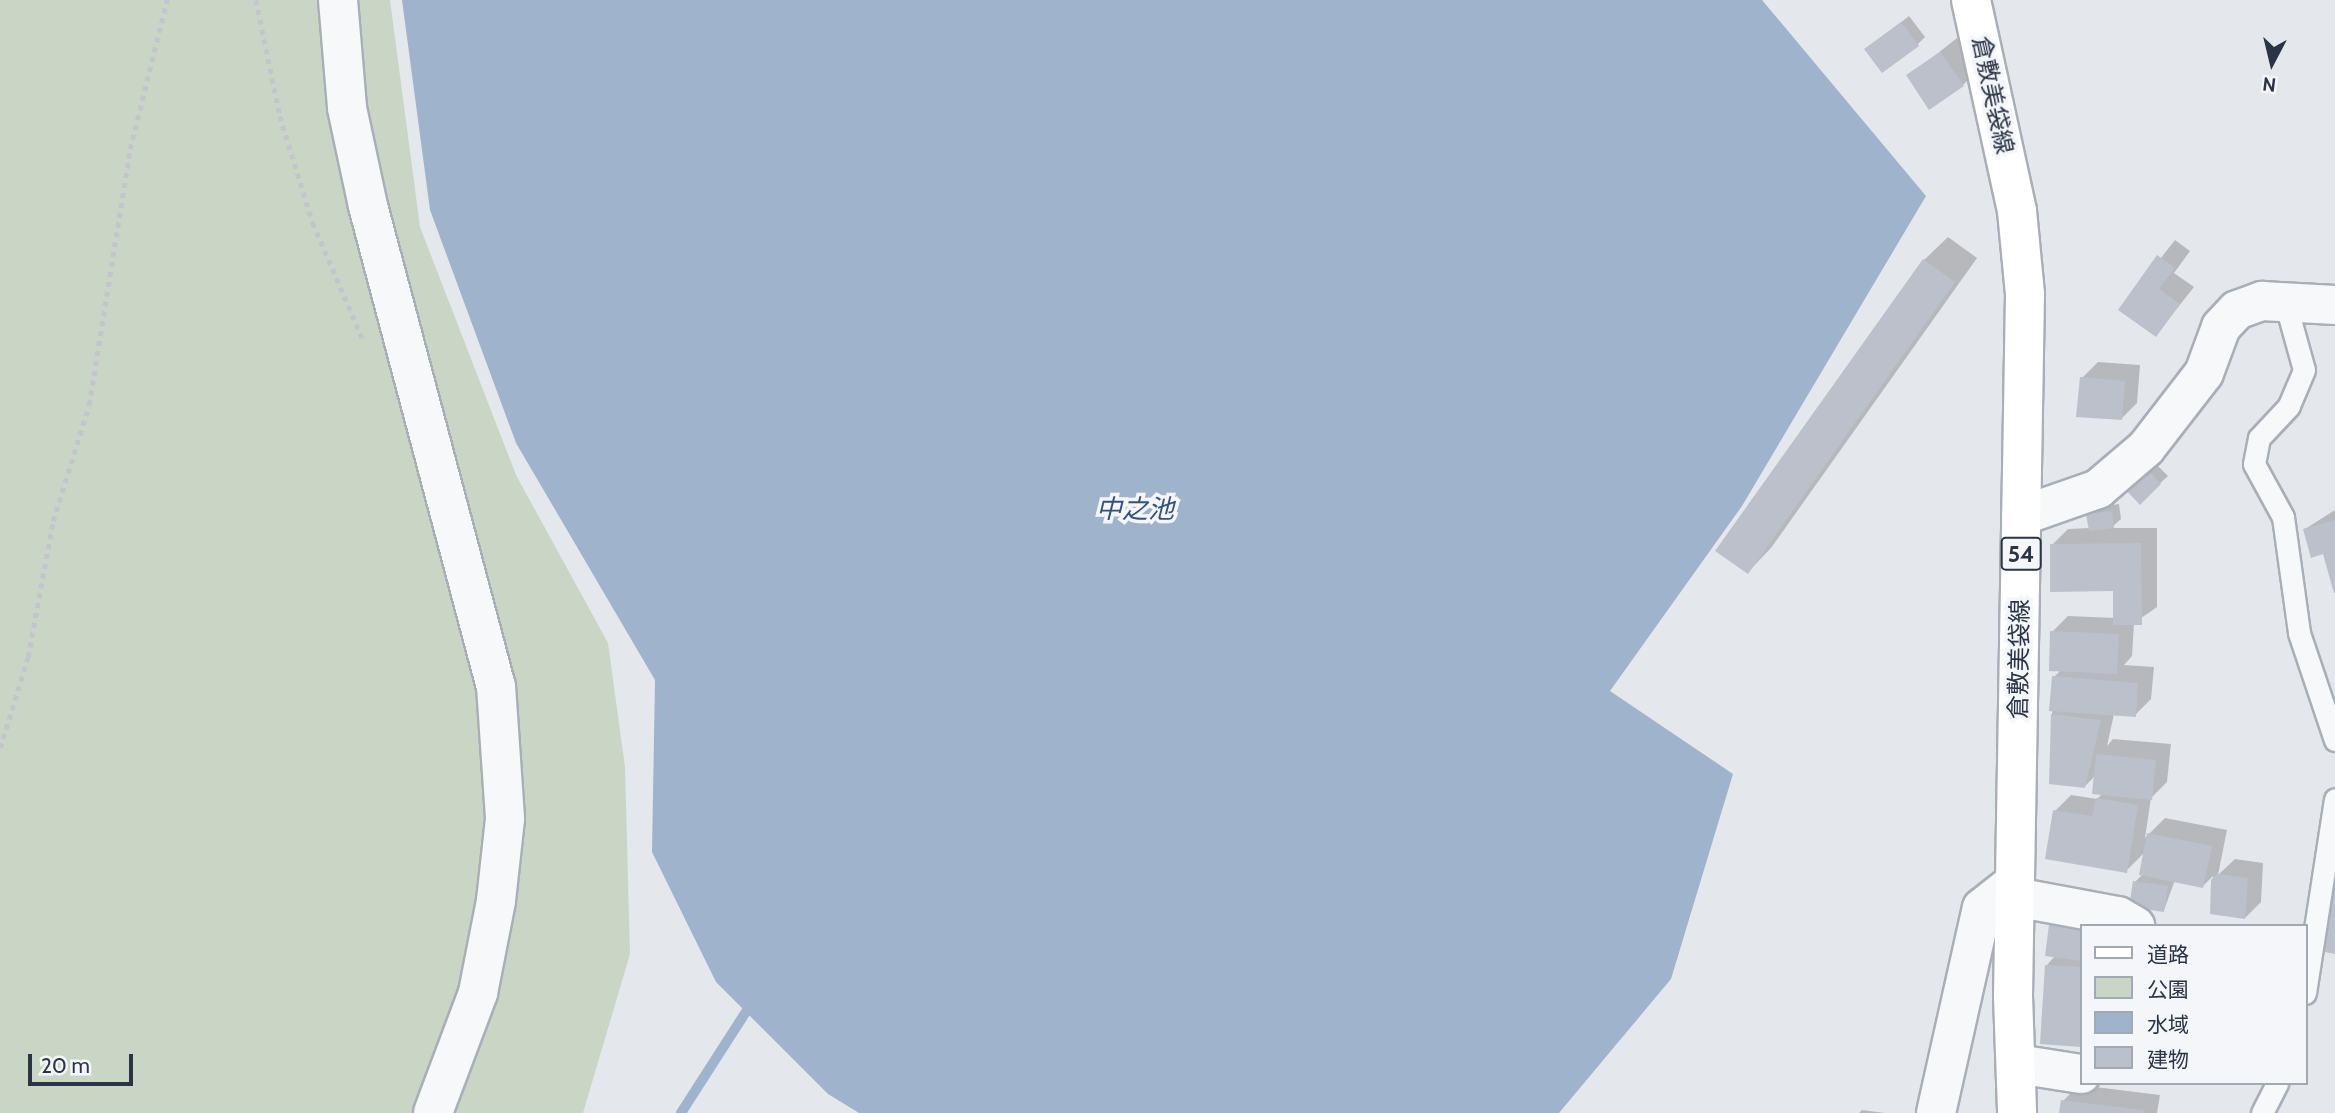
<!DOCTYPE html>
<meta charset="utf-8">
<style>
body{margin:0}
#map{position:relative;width:2335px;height:1113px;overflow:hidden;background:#e4e7ec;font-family:Cabin,"Noto Sans JP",sans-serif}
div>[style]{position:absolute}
.green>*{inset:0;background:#c9d6c5}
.water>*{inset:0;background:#9fb4cc}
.shadow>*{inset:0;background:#0003}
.stream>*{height:10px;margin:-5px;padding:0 5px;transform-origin:5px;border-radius:5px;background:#9fb4cc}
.building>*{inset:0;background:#bbc0ca}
.path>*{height:4.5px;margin-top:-2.25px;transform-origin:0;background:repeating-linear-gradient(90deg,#c2c5cb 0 5px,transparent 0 10px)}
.roads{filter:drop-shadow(2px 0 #a9aeb7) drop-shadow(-2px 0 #a9aeb7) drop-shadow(0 2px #a9aeb7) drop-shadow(0 -2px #a9aeb7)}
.service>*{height:21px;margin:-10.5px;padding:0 10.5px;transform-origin:10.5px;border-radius:10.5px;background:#f7f8fa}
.minor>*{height:38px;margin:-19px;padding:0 19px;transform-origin:19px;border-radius:19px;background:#f7f8fa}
.tertiary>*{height:38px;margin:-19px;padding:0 19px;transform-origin:19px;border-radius:19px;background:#f7f8fa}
.primary>*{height:38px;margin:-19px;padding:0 19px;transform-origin:19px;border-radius:19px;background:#fff}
span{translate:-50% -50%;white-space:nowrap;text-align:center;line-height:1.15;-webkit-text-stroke:7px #f4f6f9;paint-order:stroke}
.shield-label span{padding:2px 5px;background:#f4f6f9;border:2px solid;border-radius:5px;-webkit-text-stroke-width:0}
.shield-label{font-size:23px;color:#2b3445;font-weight:700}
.street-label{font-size:24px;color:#2b3445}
.water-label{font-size:26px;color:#34527a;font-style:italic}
.legend{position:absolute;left:2080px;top:924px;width:228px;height:161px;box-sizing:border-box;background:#f4f6f9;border:2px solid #a4a8b1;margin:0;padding:9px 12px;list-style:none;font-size:21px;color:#2b3445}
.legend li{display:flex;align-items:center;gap:14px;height:35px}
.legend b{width:35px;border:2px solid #a4a8b1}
.north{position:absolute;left:2237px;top:28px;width:70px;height:70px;-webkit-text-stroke:5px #f4f6f9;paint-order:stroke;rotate:187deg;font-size:19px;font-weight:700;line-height:28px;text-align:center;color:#2b3445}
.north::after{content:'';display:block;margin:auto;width:24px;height:32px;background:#2b3445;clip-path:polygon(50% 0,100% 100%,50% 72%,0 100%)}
.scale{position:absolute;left:28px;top:1054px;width:105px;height:32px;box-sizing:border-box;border:4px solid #2b3445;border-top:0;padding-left:9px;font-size:21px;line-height:24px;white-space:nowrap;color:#2b3445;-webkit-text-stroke:5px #f4f6f9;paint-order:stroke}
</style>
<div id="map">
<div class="green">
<div style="clip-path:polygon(0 0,390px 0,420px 227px,516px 475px,608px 643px,625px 767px,630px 954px,583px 1113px,0 1113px)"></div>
</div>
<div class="water">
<div style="clip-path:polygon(402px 0,1762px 0,1926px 196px,1742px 506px,1610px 691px,1733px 774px,1671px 979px,1559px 1113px,859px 1113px,828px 1094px,716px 982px,652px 852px,655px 680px,516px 443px,430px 210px)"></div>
</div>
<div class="shadow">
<div style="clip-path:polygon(1909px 16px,1925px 37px,1917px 45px,1866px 49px)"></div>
<div style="clip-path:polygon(1957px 38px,1979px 69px,1963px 85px,1909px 76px)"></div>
<div style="clip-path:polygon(1948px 237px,1977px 258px,1771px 548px,1748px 572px,1924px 260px)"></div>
<div style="clip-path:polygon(2175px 240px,2190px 251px,2174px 273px,2194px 287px,2156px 335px,2120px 310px)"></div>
<div style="clip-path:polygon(2098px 362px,2140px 365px,2137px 403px,2121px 419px,2082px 378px)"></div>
<div style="clip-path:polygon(2154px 462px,2168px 476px,2140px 502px,2127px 489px)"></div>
<div style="clip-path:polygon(2119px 504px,2121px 519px,2111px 528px,2157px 528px,2157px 607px,2134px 623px,2132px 656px,2124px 665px,2154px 667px,2151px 699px,2135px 715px,2114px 714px,2107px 746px,2113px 739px,2171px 744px,2167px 782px,2151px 798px,2145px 838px,2165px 818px,2227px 830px,2218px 875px,2235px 859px,2263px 863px,2261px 902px,2245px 918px,2212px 912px,2213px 876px,2203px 886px,2175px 880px,2164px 910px,2135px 882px,2143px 874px,2145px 852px,2126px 871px,2055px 811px,2071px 795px,2097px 799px,2102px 794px,2095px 776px,2085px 786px,2052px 715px,2054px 677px,2061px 670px,2052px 632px,2068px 616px,2115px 618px,2114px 589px,2052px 545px,2068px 529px,2090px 528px,2088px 515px,2096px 507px)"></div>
<div style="clip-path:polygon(2335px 510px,2335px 589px,2325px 552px,2305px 529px)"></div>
<div style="clip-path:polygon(2081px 926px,2081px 1045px,2042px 1042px,2047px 965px)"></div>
<div style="clip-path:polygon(2079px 1085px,2160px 1095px,2157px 1113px,2061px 1113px,2063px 1101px)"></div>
<div style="clip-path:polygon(1862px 1110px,1885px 1113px,1859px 1113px)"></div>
</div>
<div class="stream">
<div style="left:681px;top:1113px;width:133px;rotate:-57.3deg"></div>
</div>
<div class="building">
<div style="clip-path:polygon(1901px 22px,1919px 46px,1882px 73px,1864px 49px)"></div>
<div style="clip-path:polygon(1940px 52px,1964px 86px,1929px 110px,1906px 75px)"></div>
<div style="clip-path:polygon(2157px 255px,2175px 268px,2159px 289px,2180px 304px,2156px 337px,2118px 310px)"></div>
<div style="clip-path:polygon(1923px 259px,1955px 282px,1748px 574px,1715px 551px)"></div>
<div style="clip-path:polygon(2080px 377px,2125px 381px,2122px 420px,2076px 417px)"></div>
<div style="clip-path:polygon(2146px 468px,2161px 484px,2140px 505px,2125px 489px)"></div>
<div style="clip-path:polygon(2112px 511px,2114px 528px,2089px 531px,2086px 514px)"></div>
<div style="clip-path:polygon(2335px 520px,2335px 593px,2334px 593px,2323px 554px,2311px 558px,2303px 529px)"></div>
<div style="clip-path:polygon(2141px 543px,2142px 625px,2113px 625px,2113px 591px,2050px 592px,2050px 544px)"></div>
<div style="clip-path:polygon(2050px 631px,2119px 634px,2117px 674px,2049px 671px)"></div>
<div style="clip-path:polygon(2052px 676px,2138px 683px,2136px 717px,2049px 711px)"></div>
<div style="clip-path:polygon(2051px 714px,2101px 720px,2085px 788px,2049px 784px)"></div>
<div style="clip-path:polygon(2096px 754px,2156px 760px,2152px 800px,2092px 794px)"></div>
<div style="clip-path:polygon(2096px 798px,2138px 805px,2127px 873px,2045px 859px,2053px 810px,2092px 816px)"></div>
<div style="clip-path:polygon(2147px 833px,2212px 846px,2203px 888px,2139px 875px)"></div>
<div style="clip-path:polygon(2335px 857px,2335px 954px,2315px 950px)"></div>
<div style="clip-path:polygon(2217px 874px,2248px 878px,2245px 919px,2210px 914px,2211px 880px)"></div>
<div style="clip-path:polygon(2133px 881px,2168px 886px,2164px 912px,2129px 907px)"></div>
<div style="clip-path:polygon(2050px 917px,2081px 926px,2081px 961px,2045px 956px)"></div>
<div style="clip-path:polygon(2045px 965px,2081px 967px,2081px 1047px,2040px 1044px)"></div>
<div style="clip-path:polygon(2061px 1100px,2144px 1110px,2144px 1113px,2059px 1113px)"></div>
</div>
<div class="path">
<div style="left:256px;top:0;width:118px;rotate:78.3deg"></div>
<div style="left:280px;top:116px;width:112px;rotate:72.9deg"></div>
<div style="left:313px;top:223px;width:129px;rotate:66.8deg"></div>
<div style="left:0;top:748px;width:95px;rotate:-72.9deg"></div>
<div style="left:28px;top:657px;width:138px;rotate:-79.6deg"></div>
<div style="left:53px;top:521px;width:121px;rotate:-72.8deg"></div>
<div style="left:89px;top:405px;width:259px;rotate:-80.9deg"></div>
<div style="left:130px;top:149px;width:154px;rotate:-76.1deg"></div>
</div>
<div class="roads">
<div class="service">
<div style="left:2286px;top:305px;width:67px;rotate:74.5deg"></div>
<div style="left:2304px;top:370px;width:39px;rotate:113deg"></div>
<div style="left:2289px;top:406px;width:44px;rotate:133.2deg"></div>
<div style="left:2259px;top:438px;width:26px;rotate:101deg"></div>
<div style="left:2254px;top:464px;width:60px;rotate:61.3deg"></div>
<div style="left:2283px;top:517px;width:117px;rotate:82.1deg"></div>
<div style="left:2299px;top:633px;width:113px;rotate:71.4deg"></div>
<div style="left:2305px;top:993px;width:196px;rotate:-81.2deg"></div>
<div style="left:2262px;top:1113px;width:34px;rotate:-63deg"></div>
</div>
<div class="minor">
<div style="left:2021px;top:516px;width:82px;rotate:-19.3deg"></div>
<div style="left:2098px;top:489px;width:63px;rotate:-40.5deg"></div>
<div style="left:2146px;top:448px;width:95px;rotate:-52.3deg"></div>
<div style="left:2204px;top:373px;width:49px;rotate:-69.7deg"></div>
<div style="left:2221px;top:327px;width:23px;rotate:-47deg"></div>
<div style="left:2237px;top:310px;width:27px;rotate:-20deg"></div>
<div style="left:2262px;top:301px;width:73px;rotate:3.1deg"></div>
<div style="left:2015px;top:897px;width:105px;rotate:10.5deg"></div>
<div style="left:2118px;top:916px;width:20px;rotate:30deg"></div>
<div style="left:2017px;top:1064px;width:65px;rotate:8.9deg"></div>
<div style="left:1936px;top:1113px;width:210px;rotate:-77.4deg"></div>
<div style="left:1982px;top:908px;width:42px;rotate:-38.2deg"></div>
</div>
<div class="tertiary">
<div style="left:338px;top:0;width:108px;rotate:85.2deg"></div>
<div style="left:347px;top:108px;width:100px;rotate:77.9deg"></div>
<div style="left:368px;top:206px;width:497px;rotate:75.1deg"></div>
<div style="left:496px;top:686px;width:133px;rotate:86.1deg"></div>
<div style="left:505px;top:819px;width:82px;rotate:96.3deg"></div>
<div style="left:496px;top:901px;width:94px;rotate:101.1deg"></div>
<div style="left:478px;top:993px;width:128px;rotate:110.6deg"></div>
</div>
<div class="primary">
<div style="left:1971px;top:0;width:216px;rotate:77.7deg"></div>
<div style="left:2017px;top:211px;width:83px;rotate:84.5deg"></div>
<div style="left:2025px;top:294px;width:702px;rotate:90.98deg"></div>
<div style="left:2013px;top:996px;width:117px;rotate:88deg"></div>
</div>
</div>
<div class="shield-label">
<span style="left:2021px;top:554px">54</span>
</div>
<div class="street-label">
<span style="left:1993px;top:95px;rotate:78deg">倉敷美袋線</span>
<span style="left:2019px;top:659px;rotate:-89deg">倉敷美袋線</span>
</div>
<div class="water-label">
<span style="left:1135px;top:510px">中之池</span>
</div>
<ul class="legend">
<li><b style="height:9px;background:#fff"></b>道路</li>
<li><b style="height:19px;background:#c9d6c5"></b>公園</li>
<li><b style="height:19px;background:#9fb4cc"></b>水域</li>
<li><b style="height:19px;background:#bbc0ca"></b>建物</li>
</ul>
<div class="north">N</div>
<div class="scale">20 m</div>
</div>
